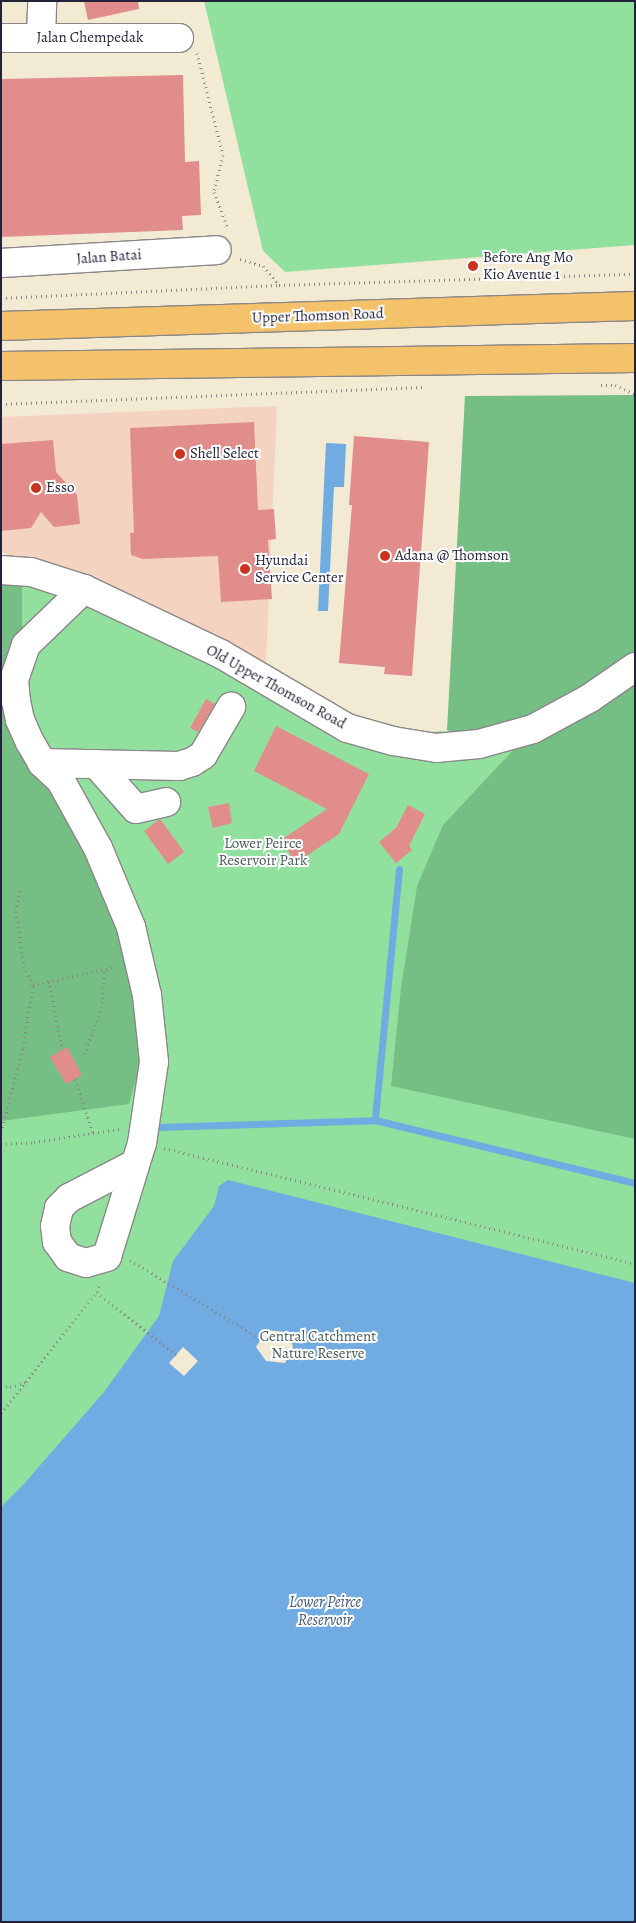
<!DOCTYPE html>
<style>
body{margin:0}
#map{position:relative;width:636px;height:1923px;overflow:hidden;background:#f3ead4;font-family:Alegreya,serif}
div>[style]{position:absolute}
.built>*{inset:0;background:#f5d3c1}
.green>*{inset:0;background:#92e09d}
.forest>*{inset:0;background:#75be84}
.water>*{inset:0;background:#70abe1}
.pier>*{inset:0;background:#f3ead4}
.stream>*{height:7px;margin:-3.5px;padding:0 3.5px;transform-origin:3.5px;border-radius:3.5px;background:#70abe1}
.building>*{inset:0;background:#e08d8b}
.path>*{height:3px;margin-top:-1.5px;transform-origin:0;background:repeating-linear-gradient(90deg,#8a8688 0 1px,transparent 0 5px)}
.roads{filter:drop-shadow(1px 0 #8a8688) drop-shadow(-1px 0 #8a8688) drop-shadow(0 1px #8a8688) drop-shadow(0 -1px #8a8688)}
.minor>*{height:28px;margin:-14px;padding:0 14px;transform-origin:14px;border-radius:14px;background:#fff}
.major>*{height:28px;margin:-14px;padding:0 14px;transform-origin:14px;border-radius:14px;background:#f3c26a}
.dots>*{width:14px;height:14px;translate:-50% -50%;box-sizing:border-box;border:2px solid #fff;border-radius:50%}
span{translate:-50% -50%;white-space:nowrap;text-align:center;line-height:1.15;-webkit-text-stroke:4px #fff;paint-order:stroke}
.street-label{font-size:15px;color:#22223b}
.poi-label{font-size:15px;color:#22223b}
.left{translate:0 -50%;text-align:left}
.park-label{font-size:15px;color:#445b58}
.water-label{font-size:16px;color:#41597d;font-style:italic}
.frame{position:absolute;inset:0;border:2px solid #22223b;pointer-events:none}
</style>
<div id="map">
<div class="built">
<div style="clip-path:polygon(277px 406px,266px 663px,1px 552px,1px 417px)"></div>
</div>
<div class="green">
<div style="clip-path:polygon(204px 1px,635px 1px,635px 245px,285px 272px,263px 251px)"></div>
<div style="clip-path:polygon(22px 576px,356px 724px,409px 733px,446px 731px,479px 744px,533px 729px,502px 763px,635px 705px,635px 1922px,1px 1922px,1px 582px)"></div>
</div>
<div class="forest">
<div style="clip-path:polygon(635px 395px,635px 1139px,391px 1086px,401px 988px,417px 886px,443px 825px,532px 730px,479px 744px,447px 730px,465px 396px)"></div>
<div style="clip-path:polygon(1px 576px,22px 576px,22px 651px,16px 700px,123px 927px,138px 993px,142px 1058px,129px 1104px,1px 1121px)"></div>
</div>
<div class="water">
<div style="clip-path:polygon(326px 443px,346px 444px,344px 487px,334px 487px,328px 611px,318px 611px)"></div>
<div style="clip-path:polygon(228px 1180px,635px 1283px,635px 1922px,1px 1922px,1px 1507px,23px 1485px,104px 1392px,159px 1316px,173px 1261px,214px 1206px,219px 1186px)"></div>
</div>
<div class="pier">
<div style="clip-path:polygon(267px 1330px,285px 1332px,293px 1346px,285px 1363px,266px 1361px,256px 1347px)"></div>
<div style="clip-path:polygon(183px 1347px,198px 1361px,184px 1376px,169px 1363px)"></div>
</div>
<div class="stream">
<div style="left:399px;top:869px;width:252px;rotate:95.5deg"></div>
<div style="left:375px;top:1120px;width:268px;rotate:13.6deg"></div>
<div style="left:157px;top:1127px;width:218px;rotate:-1.8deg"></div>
</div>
<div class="building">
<div style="clip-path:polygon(84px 1px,138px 1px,139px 9px,88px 20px)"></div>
<div style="clip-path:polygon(183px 75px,185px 162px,199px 161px,201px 215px,182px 216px,183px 230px,1px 237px,1px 79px)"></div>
<div style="clip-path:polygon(254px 422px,258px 510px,274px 509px,276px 539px,268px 540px,272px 599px,221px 602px,218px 556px,143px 559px,131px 555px,130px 533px,134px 533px,130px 428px)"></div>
<div style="clip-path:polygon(354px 436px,429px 442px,412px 676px,384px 674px,385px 667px,339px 663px,352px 505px,349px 505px)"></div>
<div style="clip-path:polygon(53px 440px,56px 472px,77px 495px,80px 524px,54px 527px,41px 512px,31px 528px,1px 531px,1px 444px)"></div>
<div style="clip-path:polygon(206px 699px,215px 704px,198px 732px,190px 728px)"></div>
<div style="clip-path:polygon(276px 726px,369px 774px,339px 834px,296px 863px,281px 840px,327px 809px,254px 771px)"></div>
<div style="clip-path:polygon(229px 803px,232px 823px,213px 828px,208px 807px)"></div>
<div style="clip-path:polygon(408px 805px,425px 814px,409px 846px,412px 850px,396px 863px,379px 842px,396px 828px)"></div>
<div style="clip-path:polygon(160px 819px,184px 852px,168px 864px,144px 831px)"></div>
<div style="clip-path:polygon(67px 1047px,82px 1075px,66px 1084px,50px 1057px)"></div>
</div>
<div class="path">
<div style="left:197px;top:53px;width:105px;rotate:75.7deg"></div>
<div style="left:223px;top:155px;width:38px;rotate:104deg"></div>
<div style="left:214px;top:192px;width:39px;rotate:69deg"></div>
<div style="left:240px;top:259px;width:24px;rotate:17deg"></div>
<div style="left:263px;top:266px;width:25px;rotate:50deg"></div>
<div style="left:1px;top:298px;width:278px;rotate:-2.7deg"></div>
<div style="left:279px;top:285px;width:356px;rotate:-1.8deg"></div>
<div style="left:601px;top:385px;width:14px"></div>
<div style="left:615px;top:385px;width:22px;rotate:24deg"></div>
<div style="left:1px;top:404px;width:424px;rotate:-2.3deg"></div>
<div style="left:49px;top:981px;width:70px;rotate:79.3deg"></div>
<div style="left:33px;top:985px;width:84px;rotate:-12.4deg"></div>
<div style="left:84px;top:1054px;width:49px;rotate:-68.6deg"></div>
<div style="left:102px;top:1008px;width:39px;rotate:-87deg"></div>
<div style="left:75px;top:1079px;width:57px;rotate:71.6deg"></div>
<div style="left:1px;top:1132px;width:88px;rotate:-75.5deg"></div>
<div style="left:23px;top:1047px;width:63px;rotate:-80.8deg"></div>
<div style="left:33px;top:985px;width:20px;rotate:-117deg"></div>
<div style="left:24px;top:967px;width:57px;rotate:-98.1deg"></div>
<div style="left:16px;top:911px;width:22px;rotate:-80deg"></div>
<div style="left:1px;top:1144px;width:33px;rotate:-3deg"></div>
<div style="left:34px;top:1142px;width:87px;rotate:-8.6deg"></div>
<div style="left:164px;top:1148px;width:485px;rotate:13.8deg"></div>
<div style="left:130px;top:1260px;width:153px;rotate:31.1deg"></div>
<div style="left:97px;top:1292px;width:101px;rotate:38.6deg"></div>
<div style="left:1px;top:1386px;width:9px;rotate:6deg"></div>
<div style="left:10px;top:1387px;width:18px;rotate:-16deg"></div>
<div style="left:1px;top:1413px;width:154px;rotate:-51.6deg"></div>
<div style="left:97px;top:1292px;width:7px;rotate:-74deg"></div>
</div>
<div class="roads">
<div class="minor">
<div style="left:41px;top:37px;width:36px;rotate:-88deg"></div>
<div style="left:1px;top:38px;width:178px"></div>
<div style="left:1px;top:263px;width:216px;rotate:-3.4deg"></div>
<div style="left:1px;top:570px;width:30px;rotate:4deg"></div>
<div style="left:31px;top:572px;width:56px;rotate:17.8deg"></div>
<div style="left:84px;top:589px;width:152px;rotate:25.4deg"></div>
<div style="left:221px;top:654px;width:146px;rotate:30.4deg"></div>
<div style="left:347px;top:728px;width:48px;rotate:15.8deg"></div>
<div style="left:393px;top:741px;width:44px;rotate:9.2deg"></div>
<div style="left:436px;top:748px;width:43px;rotate:-5.3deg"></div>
<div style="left:479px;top:744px;width:56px;rotate:-15.5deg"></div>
<div style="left:533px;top:729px;width:65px;rotate:-28.5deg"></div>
<div style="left:590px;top:698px;width:55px;rotate:-34.6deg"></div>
<div style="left:84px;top:589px;width:81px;rotate:136deg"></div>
<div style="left:26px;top:645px;width:36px;rotate:109deg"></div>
<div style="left:14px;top:679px;width:22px;rotate:85deg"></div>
<div style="left:16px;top:701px;width:19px;rotate:78deg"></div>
<div style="left:20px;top:720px;width:24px;rotate:66deg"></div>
<div style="left:30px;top:742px;width:24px;rotate:60deg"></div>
<div style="left:42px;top:763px;width:26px;rotate:43deg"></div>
<div style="left:61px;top:781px;width:77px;rotate:61.1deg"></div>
<div style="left:98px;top:848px;width:86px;rotate:67.3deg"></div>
<div style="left:131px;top:927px;width:70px;rotate:76.8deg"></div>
<div style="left:147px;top:995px;width:67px;rotate:84deg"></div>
<div style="left:154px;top:1062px;width:82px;rotate:98.4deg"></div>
<div style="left:142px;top:1143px;width:119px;rotate:107.1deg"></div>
<div style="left:107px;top:1257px;width:22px;rotate:164deg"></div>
<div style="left:86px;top:1263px;width:19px;rotate:-162deg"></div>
<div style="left:68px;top:1257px;width:19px;rotate:-126deg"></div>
<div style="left:57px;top:1242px;width:16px;rotate:-97deg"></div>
<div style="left:55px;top:1226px;width:18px;rotate:-77deg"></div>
<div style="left:59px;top:1208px;width:14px;rotate:-45deg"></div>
<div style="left:69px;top:1198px;width:74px;rotate:-27.3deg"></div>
<div style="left:42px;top:763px;width:137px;rotate:1.3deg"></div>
<div style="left:179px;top:766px;width:14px;rotate:-17deg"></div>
<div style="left:192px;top:762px;width:13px;rotate:-32deg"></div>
<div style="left:203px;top:755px;width:56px;rotate:-59.7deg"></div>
<div style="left:96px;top:764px;width:60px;rotate:48.4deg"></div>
<div style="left:136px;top:809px;width:31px;rotate:-13deg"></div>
</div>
<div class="major">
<div style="left:1px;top:326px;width:634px;rotate:-1.81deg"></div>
<div style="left:1px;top:366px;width:634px;rotate:-0.72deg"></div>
</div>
</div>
<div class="dots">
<div style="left:473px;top:266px;background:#c8321e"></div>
<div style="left:180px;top:454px;background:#c8321e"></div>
<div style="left:36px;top:488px;background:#c8321e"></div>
<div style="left:385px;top:556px;background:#c8321e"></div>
<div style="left:245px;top:569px;background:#c8321e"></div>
</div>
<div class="street-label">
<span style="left:90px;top:38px">Jalan Chempedak</span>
<span style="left:109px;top:257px;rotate:-4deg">Jalan Batai</span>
<span style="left:318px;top:316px;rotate:-2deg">Upper Thomson Road</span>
<span style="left:276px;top:687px;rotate:29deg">Old Upper Thomson Road</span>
</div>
<div class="poi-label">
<span class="left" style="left:483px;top:266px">Before Ang Mo<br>Kio Avenue 1</span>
<span class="left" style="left:190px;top:454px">Shell Select</span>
<span class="left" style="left:46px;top:488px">Esso</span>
<span class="left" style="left:395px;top:556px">Adana @ Thomson</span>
<span class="left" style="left:255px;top:569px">Hyundai<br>Service Center</span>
</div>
<div class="park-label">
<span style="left:263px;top:852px">Lower Peirce<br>Reservoir Park</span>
<span style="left:318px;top:1345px">Central Catchment<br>Nature Reserve</span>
</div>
<div class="water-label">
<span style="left:325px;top:1611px">Lower Peirce<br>Reservoir</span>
</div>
<div class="frame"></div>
</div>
